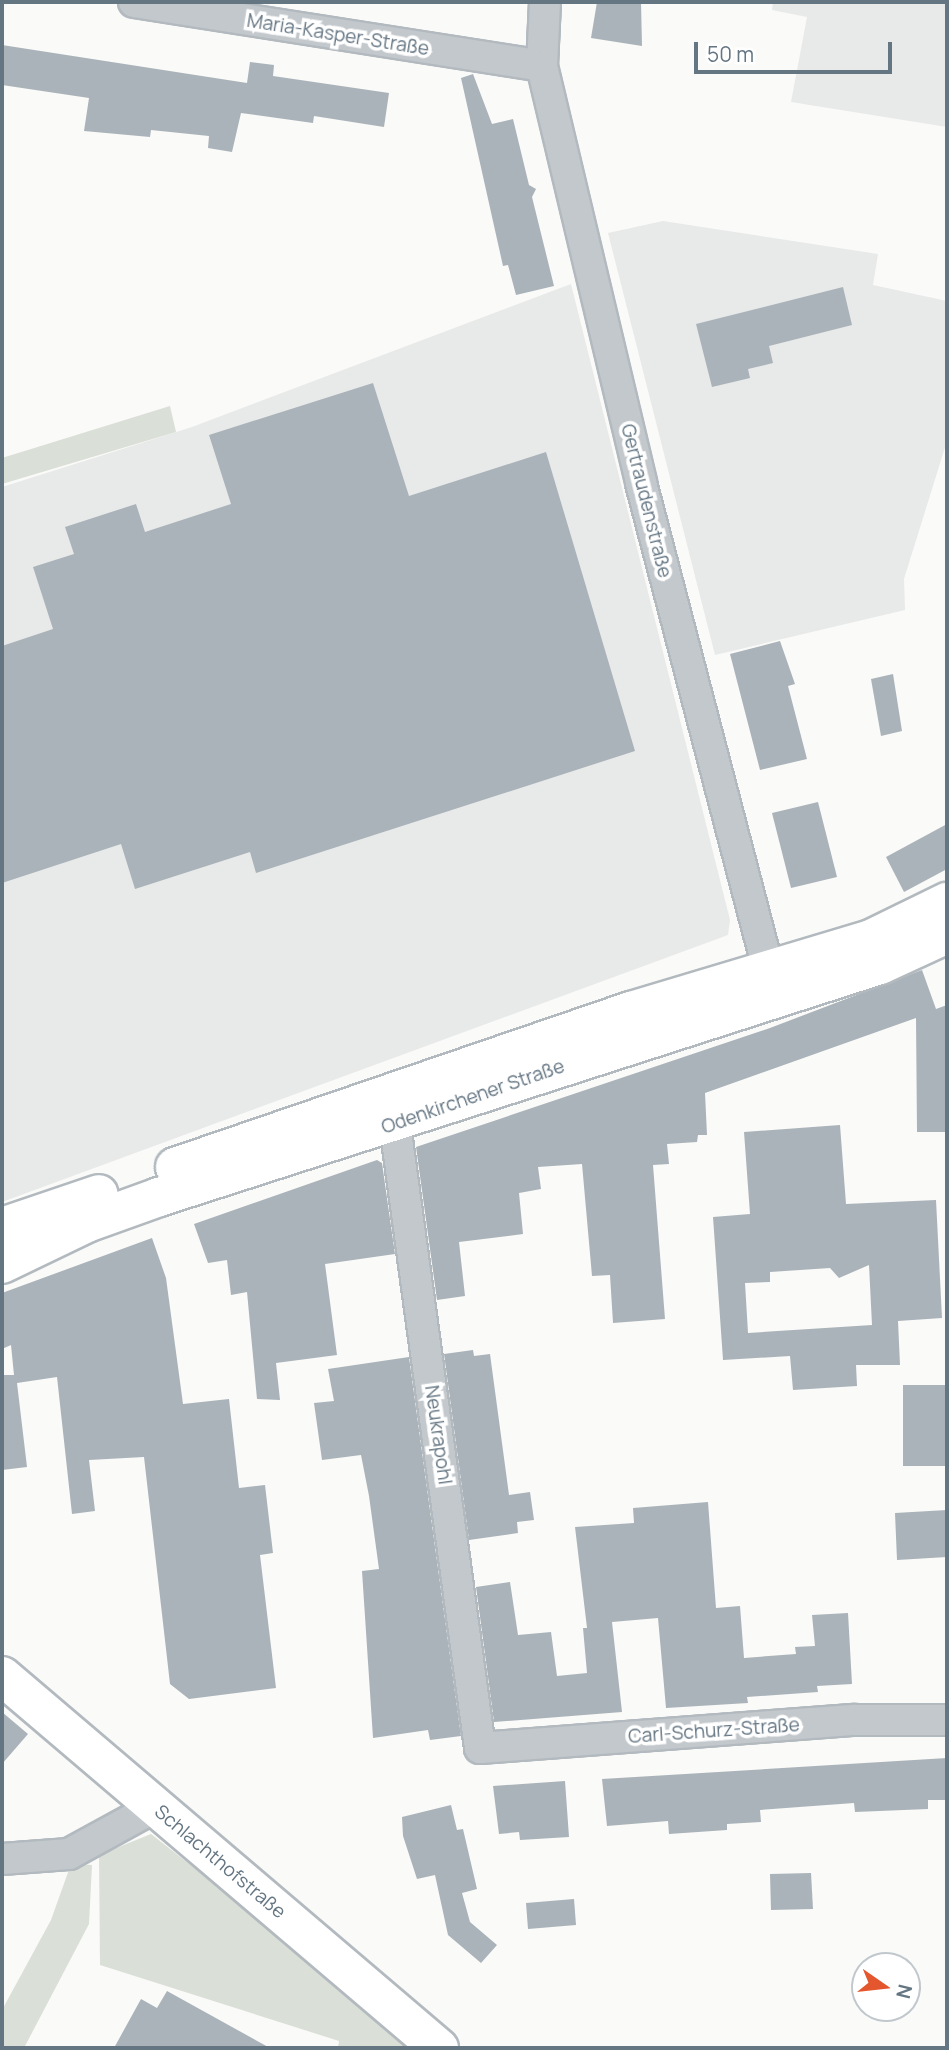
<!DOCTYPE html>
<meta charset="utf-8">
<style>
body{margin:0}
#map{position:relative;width:949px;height:2050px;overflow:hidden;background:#fafaf8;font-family:Manrope,sans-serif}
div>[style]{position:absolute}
.built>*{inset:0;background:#e8e9e9}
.green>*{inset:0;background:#dadfd7}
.building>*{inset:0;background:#aab3b9}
.roads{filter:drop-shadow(2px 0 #b3babf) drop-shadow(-2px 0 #b3babf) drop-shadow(0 2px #b3babf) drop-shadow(0 -2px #b3babf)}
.street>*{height:30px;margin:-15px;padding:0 15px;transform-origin:15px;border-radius:15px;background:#c3c8cc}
.secondary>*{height:38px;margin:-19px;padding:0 19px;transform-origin:19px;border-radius:19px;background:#fff}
.primary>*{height:38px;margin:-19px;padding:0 19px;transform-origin:19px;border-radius:19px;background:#fff}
span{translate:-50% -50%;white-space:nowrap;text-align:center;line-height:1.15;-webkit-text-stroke:7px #fff;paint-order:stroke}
.street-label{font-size:19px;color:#657683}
.frame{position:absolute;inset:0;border:4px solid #657683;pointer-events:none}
.north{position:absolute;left:851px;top:1952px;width:70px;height:70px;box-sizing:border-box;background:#fff;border:2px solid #c1c8cd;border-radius:50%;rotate:104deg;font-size:19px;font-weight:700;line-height:28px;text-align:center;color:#657683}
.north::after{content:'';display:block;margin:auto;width:24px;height:32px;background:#e4572e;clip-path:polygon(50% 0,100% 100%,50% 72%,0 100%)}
.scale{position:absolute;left:694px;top:42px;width:198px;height:32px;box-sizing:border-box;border:4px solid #657683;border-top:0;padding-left:9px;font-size:21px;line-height:24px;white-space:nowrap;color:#657683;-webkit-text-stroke:5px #fff;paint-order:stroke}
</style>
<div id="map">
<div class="built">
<div style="clip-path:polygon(773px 2px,947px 2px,947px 127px,791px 102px,807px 17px,772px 10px)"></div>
<div style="clip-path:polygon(663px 221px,878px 254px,873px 285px,947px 301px,947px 441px,904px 579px,905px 610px,715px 655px,608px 233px)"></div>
<div style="clip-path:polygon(571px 284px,730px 920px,728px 935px,2px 1202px,2px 487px,192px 427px)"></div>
</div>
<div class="green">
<div style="clip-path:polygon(170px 406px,176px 432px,2px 484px,2px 458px)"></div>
<div style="clip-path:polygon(151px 1834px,424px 2048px,338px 2048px,339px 2041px,100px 1965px,99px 1855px)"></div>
<div style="clip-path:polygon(71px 1864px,92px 1865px,89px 1924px,24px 2048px,2px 2048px,2px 2010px,51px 1920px)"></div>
</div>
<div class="building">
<div style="clip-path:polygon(597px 2px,641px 2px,642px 46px,591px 38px)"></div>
<div style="clip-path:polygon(2px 45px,247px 83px,250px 62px,274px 65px,273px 76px,389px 93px,384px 127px,314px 116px,313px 123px,241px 113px,232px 152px,208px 148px,209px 136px,151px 130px,150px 137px,84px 131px,89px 98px,2px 85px)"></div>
<div style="clip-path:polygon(473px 74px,492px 124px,513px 119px,529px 185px,536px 189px,532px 197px,554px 286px,516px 295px,508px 265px,503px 266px,461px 78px)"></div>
<div style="clip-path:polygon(843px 287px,852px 325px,769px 346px,773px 363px,748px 369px,750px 378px,712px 387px,696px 324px)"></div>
<div style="clip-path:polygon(373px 383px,409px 496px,546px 452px,635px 751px,256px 873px,250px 852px,135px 889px,121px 844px,2px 883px,2px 646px,53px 629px,33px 567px,74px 554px,65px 527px,136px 504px,145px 532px,231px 504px,209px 435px)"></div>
<div style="clip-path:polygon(780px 641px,795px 684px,788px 686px,807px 759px,760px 770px,730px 654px)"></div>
<div style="clip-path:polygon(893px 674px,902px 731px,881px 736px,871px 679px)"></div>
<div style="clip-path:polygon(818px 802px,837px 877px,791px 888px,772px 813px)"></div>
<div style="clip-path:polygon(947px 824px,947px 869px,904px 892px,886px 857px)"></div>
<div style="clip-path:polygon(922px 970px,936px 1009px,947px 1005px,947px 1132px,917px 1132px,916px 1018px,705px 1093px,707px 1135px,698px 1135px,697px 1142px,667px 1144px,669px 1164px,653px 1165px,665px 1319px,613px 1323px,610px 1275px,592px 1276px,582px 1164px,538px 1167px,541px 1189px,519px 1193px,523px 1234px,459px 1242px,465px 1296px,437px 1300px,416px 1147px,770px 1028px)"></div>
<div style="clip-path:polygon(evenodd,840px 1125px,846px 1204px,936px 1200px,942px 1318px,898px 1321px,900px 1365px,856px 1365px,857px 1386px,793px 1390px,790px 1356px,723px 1360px,713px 1217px,750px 1214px,744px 1132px,840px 1125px,869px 1265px,872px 1325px,748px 1333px,745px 1283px,770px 1282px,770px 1272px,830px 1268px,839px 1278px,869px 1265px)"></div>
<div style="clip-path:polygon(377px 1160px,382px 1163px,395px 1254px,325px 1264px,337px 1355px,276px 1363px,280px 1400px,257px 1399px,247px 1292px,231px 1295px,227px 1260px,208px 1263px,194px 1224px)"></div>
<div style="clip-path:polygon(152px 1238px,166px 1278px,183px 1404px,229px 1399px,239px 1488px,265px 1485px,273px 1553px,260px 1555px,276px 1688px,189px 1699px,170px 1684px,144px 1457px,89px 1460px,95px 1511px,72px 1514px,57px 1377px,17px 1383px,27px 1467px,2px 1470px,2px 1375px,14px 1375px,11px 1345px,2px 1349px,2px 1293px)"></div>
<div style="clip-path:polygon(473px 1350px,474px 1356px,490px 1354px,509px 1495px,530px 1492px,534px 1520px,517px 1522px,518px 1533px,469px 1540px,444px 1354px)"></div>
<div style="clip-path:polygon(409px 1357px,461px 1736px,430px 1740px,428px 1730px,373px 1738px,362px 1571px,379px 1569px,369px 1496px,361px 1455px,322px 1460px,314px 1403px,334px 1401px,328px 1369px)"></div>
<div style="clip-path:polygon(903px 1385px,947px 1385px,947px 1466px,903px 1466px)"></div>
<div style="clip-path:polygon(708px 1502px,716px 1608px,740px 1606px,744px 1658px,796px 1654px,795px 1647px,815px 1646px,812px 1615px,848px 1613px,852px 1684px,817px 1686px,818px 1692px,747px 1697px,748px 1703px,666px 1708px,658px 1618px,612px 1622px,622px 1712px,494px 1722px,476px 1587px,510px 1582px,518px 1635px,551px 1632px,557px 1676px,587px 1673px,583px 1628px,587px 1628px,575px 1527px,634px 1523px,633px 1508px)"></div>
<div style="clip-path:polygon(947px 1510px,947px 1557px,897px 1560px,895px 1513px)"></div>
<div style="clip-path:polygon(2px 1712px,28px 1734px,2px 1764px)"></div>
<div style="clip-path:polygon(947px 1758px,947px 1800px,928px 1800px,928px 1809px,855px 1812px,854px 1803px,760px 1810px,761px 1822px,727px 1824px,727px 1830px,669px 1834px,668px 1821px,607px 1826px,602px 1779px)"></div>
<div style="clip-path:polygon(565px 1781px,569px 1837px,520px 1840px,519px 1832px,499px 1834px,493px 1786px)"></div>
<div style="clip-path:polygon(451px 1805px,457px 1830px,463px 1829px,477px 1889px,462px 1893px,470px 1922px,497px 1945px,481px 1963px,448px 1935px,435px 1875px,417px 1879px,403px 1836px,402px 1817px)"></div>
<div style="clip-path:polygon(811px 1873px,813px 1909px,771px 1910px,770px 1874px)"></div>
<div style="clip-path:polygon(574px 1899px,576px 1925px,528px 1929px,526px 1903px)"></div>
<div style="clip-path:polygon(167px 1991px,270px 2048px,114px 2048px,141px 1999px,157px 2008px)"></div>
</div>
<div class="roads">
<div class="street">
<div style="left:134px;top:2px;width:413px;rotate:8.9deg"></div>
<div style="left:545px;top:2px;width:64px;rotate:92.7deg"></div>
<div style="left:542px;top:66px;width:429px;rotate:76.6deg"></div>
<div style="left:641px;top:483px;width:525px;rotate:75.33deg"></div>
<div style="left:392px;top:1103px;width:651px;rotate:82.23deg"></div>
<div style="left:480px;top:1748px;width:376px;rotate:-4.3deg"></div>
<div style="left:855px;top:1720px;width:92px"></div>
<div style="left:2px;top:1859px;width:67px;rotate:-4.3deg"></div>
<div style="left:69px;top:1854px;width:98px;rotate:-28.7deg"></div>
</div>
<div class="secondary">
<div style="left:2px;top:1676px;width:574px;rotate:40.41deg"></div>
</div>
<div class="primary">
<div style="left:175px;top:1167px;width:482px;rotate:-18.9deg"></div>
<div style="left:631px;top:1011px;width:251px;rotate:-16.7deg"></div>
<div style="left:871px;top:939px;width:85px;rotate:-26deg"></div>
<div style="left:2px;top:1227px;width:102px;rotate:-18.8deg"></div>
<div style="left:2px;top:1264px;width:94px;rotate:-25.8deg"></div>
<div style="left:87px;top:1223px;width:77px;rotate:-19.9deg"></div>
<div style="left:159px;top:1197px;width:757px;rotate:-17.84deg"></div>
<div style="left:880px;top:965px;width:74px;rotate:-24.8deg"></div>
</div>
</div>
<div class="street-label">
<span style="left:338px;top:35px;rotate:9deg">Maria-Kasper-Straße</span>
<span style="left:646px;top:501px;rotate:76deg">Gertraudenstraße</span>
<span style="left:473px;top:1097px;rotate:-19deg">Odenkirchener Straße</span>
<span style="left:438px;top:1435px;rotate:82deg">Neukrapohl</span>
<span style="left:714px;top:1731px;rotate:-4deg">Carl-Schurz-Straße</span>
<span style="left:220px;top:1862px;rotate:40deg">Schlachthofstraße</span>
</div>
<div class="frame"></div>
<div class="north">N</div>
<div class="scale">50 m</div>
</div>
